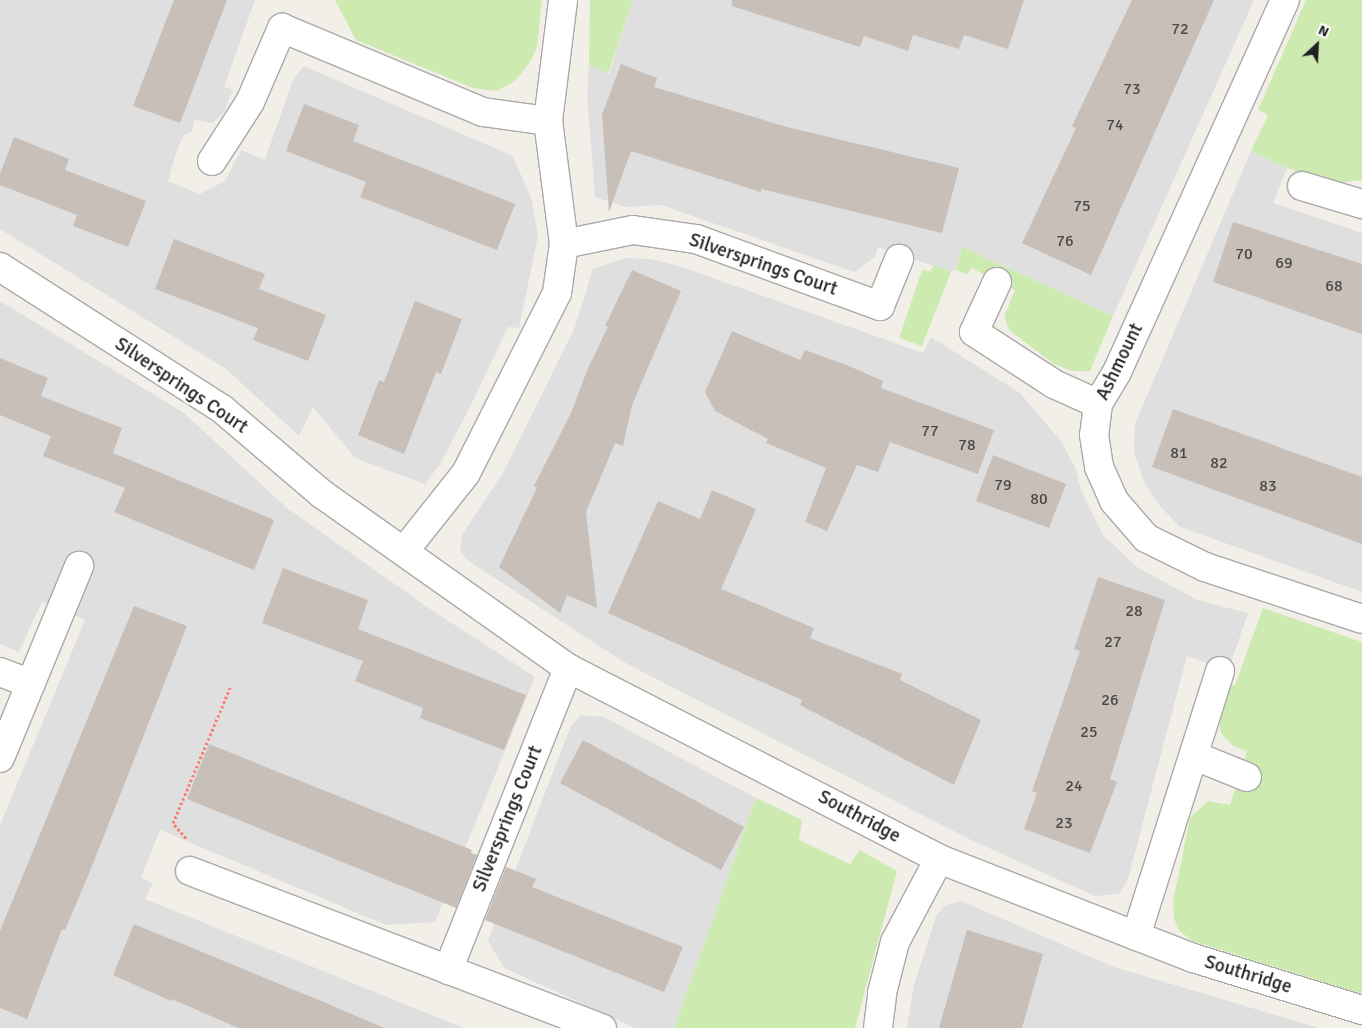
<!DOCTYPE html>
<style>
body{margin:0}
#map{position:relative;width:1362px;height:1028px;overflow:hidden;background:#f2efe9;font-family:Signika,sans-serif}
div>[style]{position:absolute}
.residential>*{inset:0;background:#e0dfdf}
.grass>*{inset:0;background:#cdebb0}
.building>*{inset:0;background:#c7bfb8}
.path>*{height:3px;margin-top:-1.5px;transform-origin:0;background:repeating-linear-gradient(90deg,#fa8072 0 2.5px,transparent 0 5px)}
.roads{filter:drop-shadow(1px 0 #a9a9a9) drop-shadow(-1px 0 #a9a9a9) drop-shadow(0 1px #a9a9a9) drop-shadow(0 -1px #a9a9a9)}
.minor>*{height:28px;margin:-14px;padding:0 14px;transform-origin:14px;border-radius:14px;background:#fff}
span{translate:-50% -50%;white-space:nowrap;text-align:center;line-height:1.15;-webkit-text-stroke:5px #fff;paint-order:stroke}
.number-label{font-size:16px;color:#4b4948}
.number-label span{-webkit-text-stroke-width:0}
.street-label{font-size:19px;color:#222}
.north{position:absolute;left:1292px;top:20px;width:50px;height:50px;-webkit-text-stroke:4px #fff;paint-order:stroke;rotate:25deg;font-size:14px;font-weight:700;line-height:20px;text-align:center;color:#222}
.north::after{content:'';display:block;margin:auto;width:18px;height:22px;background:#222;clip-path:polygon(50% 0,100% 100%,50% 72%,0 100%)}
</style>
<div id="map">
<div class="residential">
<div style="clip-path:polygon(0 0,255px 0,224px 87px,233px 89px,224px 112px,212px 123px,195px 120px,192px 131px,184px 135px,178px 147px,168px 181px,200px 194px,225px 181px,241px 150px,265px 160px,293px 79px,304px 66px,513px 156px,532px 201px,538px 236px,519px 328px,508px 327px,470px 407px,440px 464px,425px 484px,355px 458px,313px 407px,299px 436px,226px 369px,0 229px)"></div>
<div style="clip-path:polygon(633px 0,1254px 0,1113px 316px,962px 247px,956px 270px,951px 272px,878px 247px,875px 257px,854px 272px,661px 205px,626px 207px,595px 197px,587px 95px,589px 65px,609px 73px)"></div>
<div style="clip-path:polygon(1251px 151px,1287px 168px,1273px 203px,1362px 233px,1362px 592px,1180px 527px,1158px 504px,1143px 480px,1134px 452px,1135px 424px)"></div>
<div style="clip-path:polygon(625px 258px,651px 259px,679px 266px,923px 353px,931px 337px,1020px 393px,1060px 440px,1075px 467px,1081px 490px,1103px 535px,1137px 567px,1197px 600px,1248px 613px,1228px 671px,1187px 656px,1128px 879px,1119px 894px,1095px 896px,973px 841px,627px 664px,470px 562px,460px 552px,462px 535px,504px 471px,575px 327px,593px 269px)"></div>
<div style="clip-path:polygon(0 301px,184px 413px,287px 508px,430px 609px,535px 677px,435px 922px,386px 925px,160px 830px,141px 877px,153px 884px,145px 899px,464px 1028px,0 1028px,0 825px,85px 620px,42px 601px,19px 652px,0 644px)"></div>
<div style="clip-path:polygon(580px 715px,604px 717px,756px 798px,674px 1028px,635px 1028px,504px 968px,488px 941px,570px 728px)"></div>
<div style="clip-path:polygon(961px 901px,1114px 967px,1319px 1028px,907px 1028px,914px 985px,936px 916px,946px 905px)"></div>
</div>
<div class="grass">
<div style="clip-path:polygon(335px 0,542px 0,537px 47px,530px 62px,515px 81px,496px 91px,473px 88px,356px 40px)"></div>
<div style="clip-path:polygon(590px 0,633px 0,608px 73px,589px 65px)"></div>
<div style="clip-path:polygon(1306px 0,1362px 0,1362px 180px,1338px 183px,1287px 168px,1251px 151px,1268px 115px,1258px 110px)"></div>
<div style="clip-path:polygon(962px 247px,1113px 316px,1090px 371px,1071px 371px,1054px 364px,1010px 331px,1004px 317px,1015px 290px,971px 268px,967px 275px,956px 270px)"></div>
<div style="clip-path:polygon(935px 265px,951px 272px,922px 346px,899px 338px,922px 270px,930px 271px)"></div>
<div style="clip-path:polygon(1263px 608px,1362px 642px,1362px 994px,1192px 941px,1178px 929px,1174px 918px,1173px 902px,1190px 818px,1208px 801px,1230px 805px,1247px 751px,1233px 746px,1221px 733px,1218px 718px,1229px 685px,1235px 685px)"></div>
<div style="clip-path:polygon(756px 798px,802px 820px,799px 840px,850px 864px,860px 850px,897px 871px,855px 1028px,674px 1028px)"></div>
</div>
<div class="building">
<div style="clip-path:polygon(174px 0,227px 0,180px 123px,133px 106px)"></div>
<div style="clip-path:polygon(732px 0,1024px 0,1008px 49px,964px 35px,959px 49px,913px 35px,908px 51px,864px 36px,860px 47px,732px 6px)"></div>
<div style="clip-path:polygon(1132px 0,1214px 0,1091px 275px,1022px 243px,1076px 128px,1072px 126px)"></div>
<div style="clip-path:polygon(621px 64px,657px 78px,654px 87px,787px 127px,959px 168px,942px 233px,761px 189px,761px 192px,631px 151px,609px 212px,602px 115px)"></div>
<div style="clip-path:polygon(304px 104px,359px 125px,353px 141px,515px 204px,497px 250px,360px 197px,366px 182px,286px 151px)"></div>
<div style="clip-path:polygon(14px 137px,69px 159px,65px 170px,146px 201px,128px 247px,73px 226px,77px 215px,0 185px,0 174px)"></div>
<div style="clip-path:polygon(1233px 222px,1362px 264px,1362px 334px,1213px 282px)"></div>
<div style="clip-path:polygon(174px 239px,265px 274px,259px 289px,326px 315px,308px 361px,253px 340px,258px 328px,155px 289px)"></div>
<div style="clip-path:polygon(632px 270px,681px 291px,632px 405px,623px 446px,615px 443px,586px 512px,597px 608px,567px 595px,560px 613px,499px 567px,537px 488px,534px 486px,571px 413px,588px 368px,608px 327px,605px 326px)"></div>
<div style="clip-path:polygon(415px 301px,462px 319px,441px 374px,436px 372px,404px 454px,358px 435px,379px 380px,384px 382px)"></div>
<div style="clip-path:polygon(732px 331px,800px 360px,805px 350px,849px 366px,883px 381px,881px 388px,994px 430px,978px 474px,890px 442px,878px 472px,857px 465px,827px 531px,805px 522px,826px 468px,766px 443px,768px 439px,715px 411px,705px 392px)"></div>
<div style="clip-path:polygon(0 358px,48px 378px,41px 396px,122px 428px,113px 453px,274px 520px,254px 570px,114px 512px,125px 488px,43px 456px,51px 436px,0 415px)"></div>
<div style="clip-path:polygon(1173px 409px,1362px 477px,1362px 544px,1152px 467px)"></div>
<div style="clip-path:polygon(993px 455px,1066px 484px,1049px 528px,976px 501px)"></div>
<div style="clip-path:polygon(712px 490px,756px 509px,721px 589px,814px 628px,810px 638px,902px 674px,900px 680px,981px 720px,954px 785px,800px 705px,802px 700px,608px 613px,658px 501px,700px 519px)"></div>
<div style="clip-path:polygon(283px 568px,368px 600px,358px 629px,526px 695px,504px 750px,420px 718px,423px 708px,355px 681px,363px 661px,262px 623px)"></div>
<div style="clip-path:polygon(1098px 577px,1165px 600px,1110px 779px,1117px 782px,1090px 853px,1024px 829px,1037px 793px,1032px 791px,1080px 651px,1074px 649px)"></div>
<div style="clip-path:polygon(134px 606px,187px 626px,90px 871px,65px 930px,62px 929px,27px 1019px,0 1008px,0 931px)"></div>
<div style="clip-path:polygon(583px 740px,744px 827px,721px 870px,560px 783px)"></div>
<div style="clip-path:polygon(209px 744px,472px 850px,471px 853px,477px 855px,456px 908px,187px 799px)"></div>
<div style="clip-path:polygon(506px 867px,536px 879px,532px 887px,683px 947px,664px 992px,485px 920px)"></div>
<div style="clip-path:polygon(134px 924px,326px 1003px,384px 1028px,238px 1028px,172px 999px,171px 1001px,113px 975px)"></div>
<div style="clip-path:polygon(967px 930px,1043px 954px,1022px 1028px,939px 1028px)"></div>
</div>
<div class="path">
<div style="left:186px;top:838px;width:20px;rotate:-131deg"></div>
<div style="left:173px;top:823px;width:147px;rotate:-67.1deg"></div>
</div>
<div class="roads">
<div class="minor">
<div style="left:1285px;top:0;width:408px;rotate:114.3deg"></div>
<div style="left:1117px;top:372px;width:37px;rotate:121deg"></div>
<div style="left:1098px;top:404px;width:31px;rotate:97deg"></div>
<div style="left:1094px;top:435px;width:32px;rotate:81deg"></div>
<div style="left:1099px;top:467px;width:37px;rotate:66deg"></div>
<div style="left:1114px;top:501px;width:49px;rotate:49.1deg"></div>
<div style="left:1146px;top:538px;width:66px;rotate:26.2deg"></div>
<div style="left:1205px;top:567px;width:165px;rotate:18.3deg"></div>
<div style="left:212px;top:161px;width:70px;rotate:-57.2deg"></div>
<div style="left:250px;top:102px;width:81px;rotate:-66.6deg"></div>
<div style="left:282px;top:28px;width:218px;rotate:22.7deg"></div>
<div style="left:483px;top:112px;width:66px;rotate:7.9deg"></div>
<div style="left:1302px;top:186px;width:63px;rotate:16.7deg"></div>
<div style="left:564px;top:244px;width:70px;rotate:-11.5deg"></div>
<div style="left:633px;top:230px;width:64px;rotate:8.1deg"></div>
<div style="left:696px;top:239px;width:196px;rotate:20deg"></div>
<div style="left:880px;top:306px;width:51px;rotate:-68deg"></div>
<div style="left:0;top:267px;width:264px;rotate:32.6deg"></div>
<div style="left:222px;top:409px;width:131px;rotate:40.4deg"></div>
<div style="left:322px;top:494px;width:301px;rotate:35.3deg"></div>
<div style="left:568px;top:668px;width:417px;rotate:27.2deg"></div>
<div style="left:939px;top:859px;width:273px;rotate:21.3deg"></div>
<div style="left:1193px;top:958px;width:177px;rotate:17.1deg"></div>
<div style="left:997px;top:282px;width:55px;rotate:114.7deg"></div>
<div style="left:974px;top:332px;width:95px;rotate:33deg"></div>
<div style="left:1054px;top:384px;width:48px;rotate:24.4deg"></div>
<div style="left:405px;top:550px;width:98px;rotate:-51.6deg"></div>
<div style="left:466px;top:473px;width:202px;rotate:-63.2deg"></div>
<div style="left:557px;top:293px;width:49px;rotate:-81.9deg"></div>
<div style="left:564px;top:244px;width:124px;rotate:-97.4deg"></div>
<div style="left:548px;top:121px;width:122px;rotate:-82.9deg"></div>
<div style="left:0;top:672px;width:33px;rotate:21deg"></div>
<div style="left:1195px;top:756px;width:56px;rotate:22deg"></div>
<div style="left:0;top:758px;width:208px;rotate:-67.6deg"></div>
<div style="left:190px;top:871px;width:441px;rotate:20.9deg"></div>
<div style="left:1136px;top:936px;width:278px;rotate:-72.4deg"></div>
<div style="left:448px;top:970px;width:325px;rotate:-68.3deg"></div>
<div style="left:878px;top:1028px;width:35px;rotate:-83deg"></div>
<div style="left:882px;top:993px;width:53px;rotate:-75.7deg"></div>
<div style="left:895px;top:942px;width:94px;rotate:-62.1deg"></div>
</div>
</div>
<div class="number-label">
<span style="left:1180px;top:29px">72</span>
<span style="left:1132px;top:89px">73</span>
<span style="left:1115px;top:125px">74</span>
<span style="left:1082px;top:206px">75</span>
<span style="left:1065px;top:241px">76</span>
<span style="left:1244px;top:254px">70</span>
<span style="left:1284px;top:263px">69</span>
<span style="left:1334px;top:286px">68</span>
<span style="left:930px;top:431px">77</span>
<span style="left:967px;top:445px">78</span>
<span style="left:1179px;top:453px">81</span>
<span style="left:1219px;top:463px">82</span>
<span style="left:1003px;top:485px">79</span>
<span style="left:1268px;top:486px">83</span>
<span style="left:1039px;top:499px">80</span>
<span style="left:1134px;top:611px">28</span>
<span style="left:1113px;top:642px">27</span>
<span style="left:1110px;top:700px">26</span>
<span style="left:1089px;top:732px">25</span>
<span style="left:1074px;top:786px">24</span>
<span style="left:1064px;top:823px">23</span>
</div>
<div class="street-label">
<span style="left:763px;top:265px;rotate:19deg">Silversprings Court</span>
<span style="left:1120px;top:362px;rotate:-64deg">Ashmount</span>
<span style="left:181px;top:386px;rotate:34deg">Silversprings Court</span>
<span style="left:859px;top:817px;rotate:28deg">Southridge</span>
<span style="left:508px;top:819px;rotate:-68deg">Silversprings Court</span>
<span style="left:1248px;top:975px;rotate:17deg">Southridge</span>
</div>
<div class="north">N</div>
</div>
